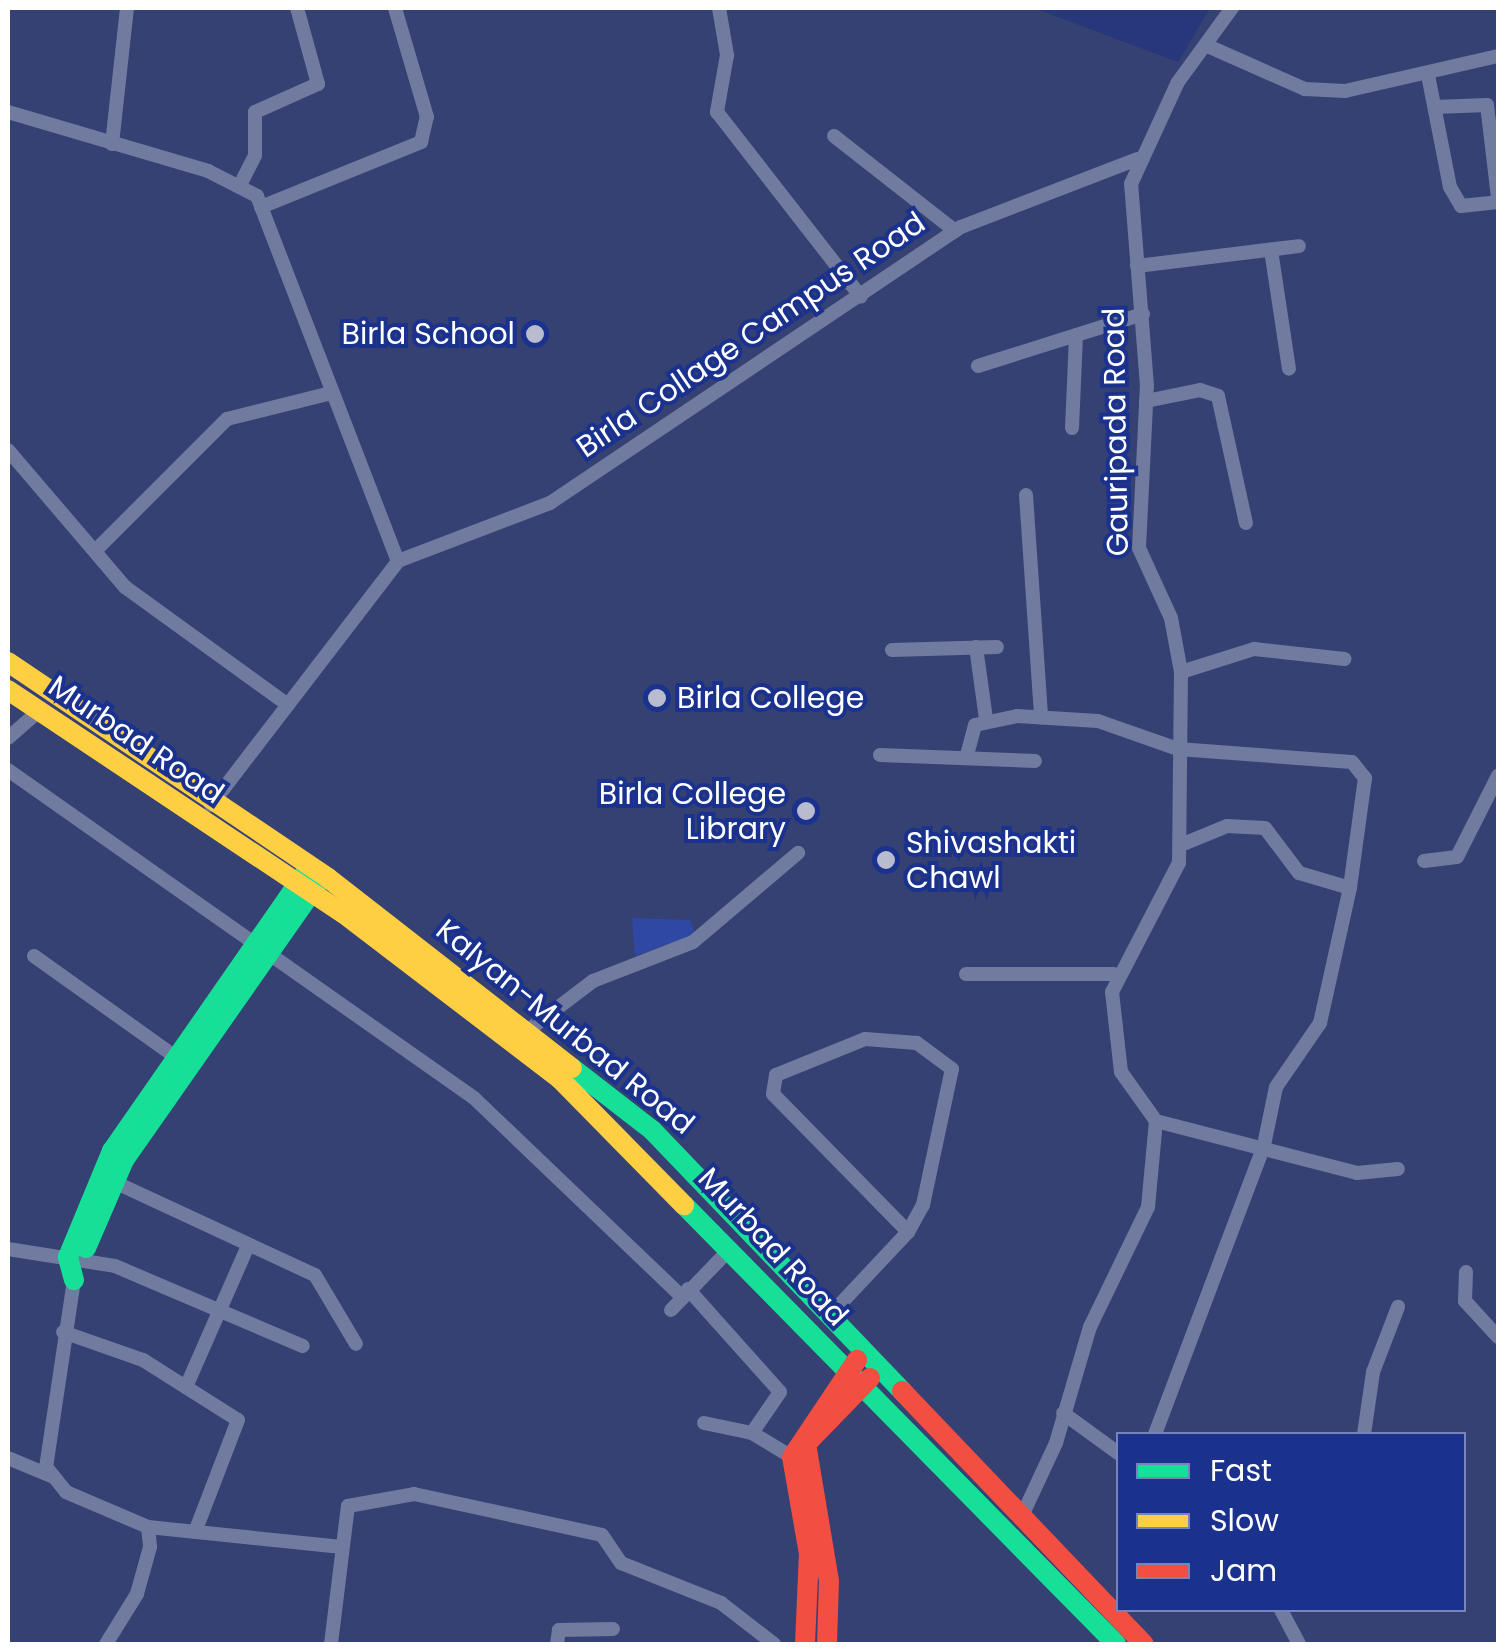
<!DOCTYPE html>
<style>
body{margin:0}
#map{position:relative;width:1506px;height:1652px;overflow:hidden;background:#354173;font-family:Poppins,sans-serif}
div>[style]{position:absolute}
.green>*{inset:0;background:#2e48a4}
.water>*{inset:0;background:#26377b}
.street>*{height:14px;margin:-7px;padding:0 7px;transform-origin:7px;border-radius:7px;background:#717b9f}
.fast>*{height:20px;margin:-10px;padding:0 10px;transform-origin:10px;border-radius:10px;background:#16e098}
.slow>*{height:20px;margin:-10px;padding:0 10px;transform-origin:10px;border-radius:10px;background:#ffcf43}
.jam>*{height:20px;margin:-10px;padding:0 10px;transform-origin:10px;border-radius:10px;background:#f24e42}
.dots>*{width:28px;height:28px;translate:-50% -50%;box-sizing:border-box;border:5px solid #1a328e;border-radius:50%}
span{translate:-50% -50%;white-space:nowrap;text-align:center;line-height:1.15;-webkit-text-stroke:8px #1a328e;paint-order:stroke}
.poi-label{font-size:30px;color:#fff}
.right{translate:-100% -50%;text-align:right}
.left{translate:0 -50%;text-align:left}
.street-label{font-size:30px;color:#fff}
.frame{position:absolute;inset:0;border:10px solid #fff;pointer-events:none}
.legend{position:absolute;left:1116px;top:1432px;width:350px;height:180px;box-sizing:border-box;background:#1a328e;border:2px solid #7684bb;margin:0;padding:12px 18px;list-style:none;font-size:30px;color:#fff}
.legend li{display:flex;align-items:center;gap:20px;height:50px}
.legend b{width:50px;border:2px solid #7684bb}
</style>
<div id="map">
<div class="green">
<div style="clip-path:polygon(632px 918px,690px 920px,695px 934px,635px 956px)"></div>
</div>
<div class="water">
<div style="clip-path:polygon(1034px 8px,1210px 8px,1178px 62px)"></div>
</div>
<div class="street">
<div style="left:719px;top:8px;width:48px;rotate:80.3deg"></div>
<div style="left:727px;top:55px;width:58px;rotate:100deg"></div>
<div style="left:717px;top:112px;width:234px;rotate:52.1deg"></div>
<div style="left:1210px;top:47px;width:104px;rotate:23.9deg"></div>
<div style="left:1305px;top:89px;width:40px;rotate:2.9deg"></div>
<div style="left:1345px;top:91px;width:157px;rotate:-12.9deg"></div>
<div style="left:1428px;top:75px;width:114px;rotate:78.9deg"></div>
<div style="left:1450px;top:187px;width:22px;rotate:60deg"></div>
<div style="left:1461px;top:206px;width:37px;rotate:-6deg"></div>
<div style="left:1435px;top:107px;width:52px;rotate:-2.2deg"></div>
<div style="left:1487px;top:105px;width:93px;rotate:83.2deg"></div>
<div style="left:8px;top:112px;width:209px;rotate:16.4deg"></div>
<div style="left:208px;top:171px;width:55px;rotate:27deg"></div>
<div style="left:257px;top:196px;width:391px;rotate:68.9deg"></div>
<div style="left:834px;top:136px;width:154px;rotate:38.1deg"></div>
<div style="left:112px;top:144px;width:137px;rotate:-83.7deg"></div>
<div style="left:241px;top:183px;width:31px;rotate:-63deg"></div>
<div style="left:255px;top:155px;width:43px;rotate:-90deg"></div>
<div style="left:255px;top:112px;width:69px;rotate:-24deg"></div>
<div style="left:318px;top:84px;width:79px;rotate:-105.4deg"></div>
<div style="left:261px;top:207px;width:173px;rotate:-22.1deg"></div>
<div style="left:421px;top:142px;width:26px;rotate:-77deg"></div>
<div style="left:427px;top:117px;width:114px;rotate:-106.4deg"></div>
<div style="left:1271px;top:250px;width:120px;rotate:81.4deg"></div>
<div style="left:1137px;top:266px;width:163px;rotate:-7deg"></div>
<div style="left:978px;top:366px;width:173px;rotate:-17.5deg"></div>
<div style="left:1146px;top:401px;width:55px;rotate:-11.5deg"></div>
<div style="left:1200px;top:390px;width:19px;rotate:18deg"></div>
<div style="left:1218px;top:396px;width:130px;rotate:77.6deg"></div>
<div style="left:1072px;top:428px;width:93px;rotate:-87.5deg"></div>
<div style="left:8px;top:450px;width:180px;rotate:49.5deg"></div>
<div style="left:125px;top:587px;width:201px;rotate:35.9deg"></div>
<div style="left:1026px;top:495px;width:223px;rotate:86.1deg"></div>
<div style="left:95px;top:551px;width:187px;rotate:-45deg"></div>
<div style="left:227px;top:419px;width:107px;rotate:-14deg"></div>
<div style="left:976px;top:647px;width:73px;rotate:82.1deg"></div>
<div style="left:892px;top:650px;width:105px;rotate:-1.6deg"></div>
<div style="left:1181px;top:672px;width:77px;rotate:-17.5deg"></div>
<div style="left:1254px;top:649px;width:91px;rotate:6.3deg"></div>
<div style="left:8px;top:738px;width:41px;rotate:-41.1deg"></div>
<div style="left:880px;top:755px;width:155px;rotate:2.2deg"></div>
<div style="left:967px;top:755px;width:31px;rotate:-75deg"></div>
<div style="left:975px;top:725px;width:43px;rotate:-12.1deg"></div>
<div style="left:1017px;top:716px;width:81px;rotate:3.5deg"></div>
<div style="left:1098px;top:721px;width:85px;rotate:19.3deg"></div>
<div style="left:1178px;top:749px;width:174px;rotate:4.3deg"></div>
<div style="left:1352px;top:762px;width:21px;rotate:51deg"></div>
<div style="left:1365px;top:778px;width:111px;rotate:97.8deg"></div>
<div style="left:8px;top:770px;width:570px;rotate:35.14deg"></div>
<div style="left:474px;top:1098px;width:286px;rotate:43.7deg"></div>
<div style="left:211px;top:805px;width:307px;rotate:-52.5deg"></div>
<div style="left:398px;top:561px;width:163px;rotate:-20.9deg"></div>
<div style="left:550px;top:503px;width:495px;rotate:-33.9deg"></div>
<div style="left:961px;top:227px;width:189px;rotate:-21.1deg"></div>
<div style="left:1424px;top:861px;width:33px;rotate:-7deg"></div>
<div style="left:1457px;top:857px;width:91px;rotate:-63.2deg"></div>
<div style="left:34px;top:956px;width:184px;rotate:35.5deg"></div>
<div style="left:966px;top:974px;width:148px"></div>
<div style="left:522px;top:1035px;width:89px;rotate:-37.3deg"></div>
<div style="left:593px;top:981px;width:107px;rotate:-21.3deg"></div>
<div style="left:693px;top:942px;width:138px;rotate:-40.3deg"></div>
<div style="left:1156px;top:1121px;width:208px;rotate:14.5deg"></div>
<div style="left:1357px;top:1173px;width:41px;rotate:-5.6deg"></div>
<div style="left:110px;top:1180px;width:226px;rotate:24.9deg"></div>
<div style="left:315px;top:1275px;width:80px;rotate:59.3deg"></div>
<div style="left:8px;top:1249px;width:108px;rotate:9deg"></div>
<div style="left:115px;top:1266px;width:204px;rotate:23.1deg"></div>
<div style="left:1466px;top:1272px;width:29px;rotate:92deg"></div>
<div style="left:1465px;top:1301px;width:49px;rotate:47.5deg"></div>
<div style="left:74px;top:1280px;width:189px;rotate:98.5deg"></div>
<div style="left:46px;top:1467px;width:32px;rotate:51deg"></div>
<div style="left:66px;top:1492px;width:89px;rotate:23.1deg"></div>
<div style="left:148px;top:1527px;width:20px;rotate:84deg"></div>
<div style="left:150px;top:1547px;width:49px;rotate:105.5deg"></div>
<div style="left:137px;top:1594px;width:59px;rotate:121.8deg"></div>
<div style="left:688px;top:1289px;width:138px;rotate:48.2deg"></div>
<div style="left:780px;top:1392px;width:50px;rotate:124.3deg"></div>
<div style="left:752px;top:1433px;width:49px;rotate:-168.2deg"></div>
<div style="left:671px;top:1310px;width:86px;rotate:-45.9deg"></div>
<div style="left:830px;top:1315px;width:114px;rotate:-46.8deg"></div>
<div style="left:908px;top:1232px;width:31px;rotate:-61deg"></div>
<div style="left:923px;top:1205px;width:139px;rotate:-78deg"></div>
<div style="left:952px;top:1069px;width:44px;rotate:-143.4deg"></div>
<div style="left:917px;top:1043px;width:52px;rotate:-175.6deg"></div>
<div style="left:865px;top:1039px;width:96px;rotate:158deg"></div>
<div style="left:776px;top:1075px;width:19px;rotate:99deg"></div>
<div style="left:773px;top:1094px;width:193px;rotate:45.6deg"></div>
<div style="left:63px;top:1332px;width:85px;rotate:19.3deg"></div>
<div style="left:143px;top:1360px;width:112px;rotate:32.3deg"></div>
<div style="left:238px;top:1420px;width:120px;rotate:111deg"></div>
<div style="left:186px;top:1387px;width:154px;rotate:-66.3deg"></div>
<div style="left:1063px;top:1413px;width:68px;rotate:36deg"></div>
<div style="left:752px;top:1433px;width:47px;rotate:31deg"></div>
<div style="left:1155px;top:1434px;width:309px;rotate:-69.3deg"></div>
<div style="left:1264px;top:1145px;width:59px;rotate:-78.3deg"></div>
<div style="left:1276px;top:1087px;width:78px;rotate:-55.5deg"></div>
<div style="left:1320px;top:1023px;width:138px;rotate:-77.5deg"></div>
<div style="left:1350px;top:888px;width:53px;rotate:-163.6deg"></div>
<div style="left:1299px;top:873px;width:56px;rotate:-127.1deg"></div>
<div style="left:1265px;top:828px;width:38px;rotate:-177deg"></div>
<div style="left:1227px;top:826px;width:50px;rotate:157.6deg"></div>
<div style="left:1364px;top:1434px;width:63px;rotate:-81.7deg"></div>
<div style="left:1373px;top:1372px;width:70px;rotate:-69deg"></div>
<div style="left:8px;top:1458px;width:47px;rotate:22.7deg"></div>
<div style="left:1021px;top:1518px;width:83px;rotate:-65deg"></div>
<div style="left:1056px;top:1443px;width:121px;rotate:-73.7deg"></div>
<div style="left:1090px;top:1327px;width:133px;rotate:-64.2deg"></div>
<div style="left:1148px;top:1207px;width:86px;rotate:-84.7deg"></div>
<div style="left:1156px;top:1121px;width:60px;rotate:-125.5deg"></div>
<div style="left:1121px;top:1072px;width:81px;rotate:-96.4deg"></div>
<div style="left:1112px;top:992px;width:145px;rotate:-62.6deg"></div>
<div style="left:1179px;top:863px;width:191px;rotate:-89.4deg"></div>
<div style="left:1181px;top:672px;width:55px;rotate:-100.5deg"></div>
<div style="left:1171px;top:618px;width:77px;rotate:-114.6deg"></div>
<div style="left:1139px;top:548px;width:162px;rotate:-87.2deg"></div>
<div style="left:1147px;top:386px;width:203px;rotate:-94.5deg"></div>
<div style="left:1131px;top:184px;width:112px;rotate:-65.3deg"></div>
<div style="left:1178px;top:82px;width:92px;rotate:-53.9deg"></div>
<div style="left:148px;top:1527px;width:195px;rotate:5.9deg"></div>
<div style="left:1281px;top:1610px;width:38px;rotate:62deg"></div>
<div style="left:331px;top:1644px;width:139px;rotate:-83deg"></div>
<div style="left:348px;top:1506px;width:67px;rotate:-10.3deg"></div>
<div style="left:414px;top:1494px;width:192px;rotate:12.3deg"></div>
<div style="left:602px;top:1535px;width:34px;rotate:56deg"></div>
<div style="left:621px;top:1563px;width:108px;rotate:21.8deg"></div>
<div style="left:721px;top:1603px;width:67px;rotate:37.7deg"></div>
<div style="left:557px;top:1644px;width:14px;rotate:-82deg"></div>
<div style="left:559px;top:1630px;width:54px;rotate:-1.1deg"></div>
</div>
<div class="fast">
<div style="left:572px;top:1068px;width:101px;rotate:37.8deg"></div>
<div style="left:652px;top:1130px;width:361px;rotate:46.2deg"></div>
<div style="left:684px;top:1205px;width:616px;rotate:45.46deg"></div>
<div style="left:86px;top:1248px;width:96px;rotate:-66.6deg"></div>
<div style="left:124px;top:1160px;width:340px;rotate:-55deg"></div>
<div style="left:74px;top:1280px;width:24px;rotate:-105deg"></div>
<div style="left:68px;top:1257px;width:115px;rotate:-67.5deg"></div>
<div style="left:112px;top:1151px;width:338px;rotate:-55.2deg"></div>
</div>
<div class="slow">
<div style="left:8px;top:662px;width:386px;rotate:34deg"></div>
<div style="left:328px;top:878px;width:309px;rotate:37.9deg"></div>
<div style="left:8px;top:690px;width:402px;rotate:33.7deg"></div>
<div style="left:343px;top:913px;width:273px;rotate:37.4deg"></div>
<div style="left:560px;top:1079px;width:177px;rotate:45.5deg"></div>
</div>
<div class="jam">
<div style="left:902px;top:1391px;width:350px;rotate:46.3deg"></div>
<div style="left:805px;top:1644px;width:90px;rotate:-87.5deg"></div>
<div style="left:809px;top:1554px;width:98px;rotate:-99.9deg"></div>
<div style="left:792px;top:1457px;width:117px;rotate:-56.2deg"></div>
<div style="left:827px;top:1644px;width:63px;rotate:-88.2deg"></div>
<div style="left:829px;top:1581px;width:139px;rotate:-99.5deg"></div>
<div style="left:806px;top:1444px;width:92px;rotate:-45.9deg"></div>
</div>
<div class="dots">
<div style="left:535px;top:334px;background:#b8bcce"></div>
<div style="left:657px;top:698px;background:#b8bcce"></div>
<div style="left:806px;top:811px;background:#b8bcce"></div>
<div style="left:886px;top:860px;background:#b8bcce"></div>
</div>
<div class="poi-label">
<span class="right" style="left:515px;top:334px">Birla School</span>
<span class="left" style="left:677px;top:698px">Birla College</span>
<span class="right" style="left:786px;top:811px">Birla College<br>Library</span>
<span class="left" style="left:906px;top:860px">Shivashakti<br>Chawl</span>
</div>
<div class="street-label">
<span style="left:751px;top:335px;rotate:-34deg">Birla Collage Campus Road</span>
<span style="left:1116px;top:432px;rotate:-91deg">Gauripada Road</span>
<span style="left:136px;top:740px;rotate:34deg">Murbad Road</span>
<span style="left:565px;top:1027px;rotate:39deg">Kalyan-Murbad Road</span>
<span style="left:773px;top:1247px;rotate:47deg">Murbad Road</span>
</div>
<div class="frame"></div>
<ul class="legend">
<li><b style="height:12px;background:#16e098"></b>Fast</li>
<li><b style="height:12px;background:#ffcf43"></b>Slow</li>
<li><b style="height:12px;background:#f24e42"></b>Jam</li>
</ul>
</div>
